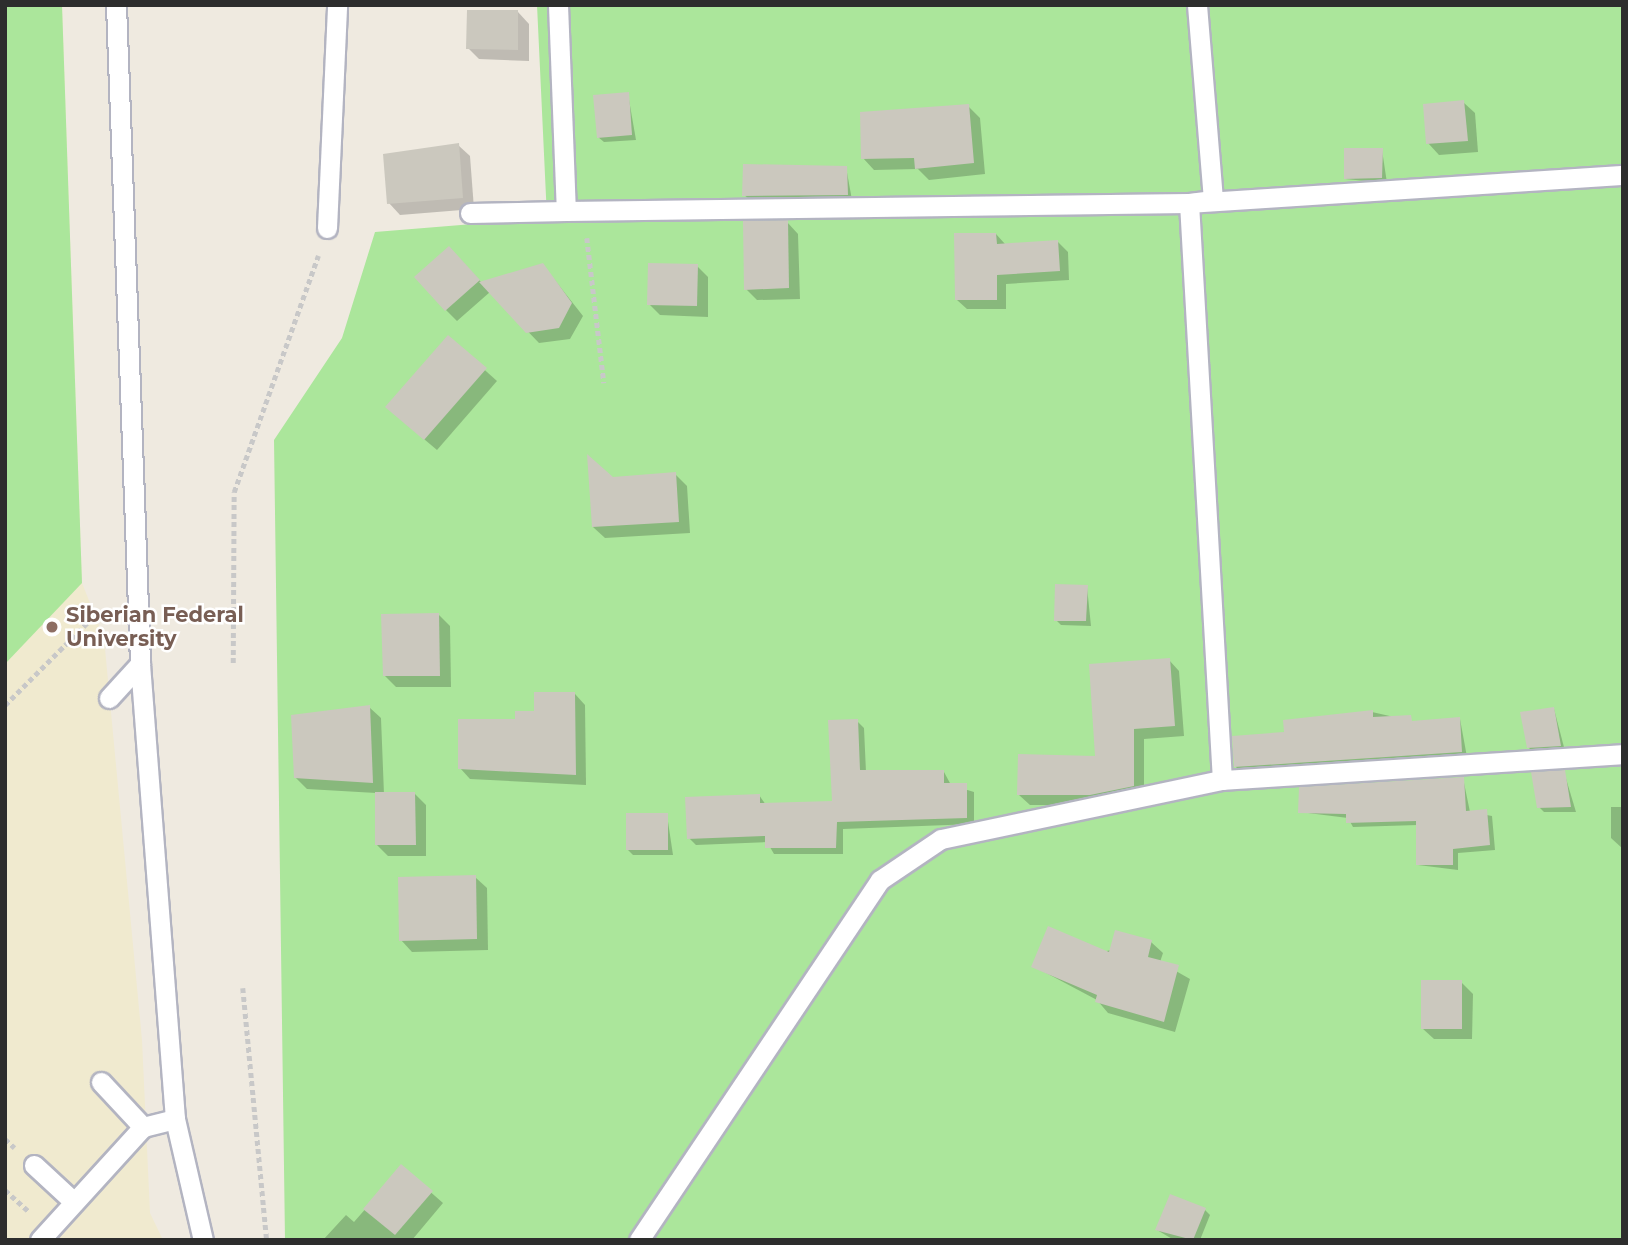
<!DOCTYPE html>
<style>
body{margin:0}
#map{position:relative;width:1628px;height:1245px;overflow:hidden;background:#efeae0;font-family:Montserrat,sans-serif}
div>[style]{position:absolute}
.education>*{inset:0;background:#f0eacf}
.green>*{inset:0;background:#abe69b}
.shadow>*{inset:0;background:#0003}
.building>*{inset:0;background:#cbc8be}
.path>*{height:4.5px;margin-top:-2.25px;transform-origin:0;background:repeating-linear-gradient(90deg,#c8c8c8 0 5px,transparent 0 8.5px)}
.roads{filter:drop-shadow(2px 0 #b3b4c1) drop-shadow(-2px 0 #b3b4c1) drop-shadow(0 2px #b3b4c1) drop-shadow(0 -2px #b3b4c1)}
.lane>*{height:19px;margin:-9.5px;padding:0 9.5px;transform-origin:9.5px;border-radius:9.5px;background:#fff}
.dots>*{width:19px;height:19px;translate:-50% -50%;box-sizing:border-box;border:4px solid #fff;border-radius:50%}
span{translate:-50% -50%;white-space:nowrap;text-align:center;line-height:1.15;-webkit-text-stroke:5px #fff;paint-order:stroke}
.education-label{font-size:21px;color:#785e54;font-weight:700}
.left{translate:0 -50%;text-align:left}
.frame{position:absolute;inset:0;border:7px solid #2d2d2d;pointer-events:none}
</style>
<div id="map">
<div class="education">
<div style="clip-path:polygon(5px 5px,62px 5px,82px 583px,104px 638px,142px 1040px,150px 1213px,163px 1240px,5px 1240px)"></div>
</div>
<div class="green">
<div style="clip-path:polygon(5px 5px,62px 5px,82px 583px,5px 664px)"></div>
<div style="clip-path:polygon(537px 5px,1623px 5px,1623px 1240px,285px 1240px,274px 440px,342px 338px,375px 232px,547px 218px)"></div>
</div>
<div class="shadow">
<div style="clip-path:polygon(518px 12px,529px 24px,529px 61px,479px 59px,468px 48px)"></div>
<div style="clip-path:polygon(628px 94px,636px 140px,604px 142px,598px 137px)"></div>
<div style="clip-path:polygon(1463px 102px,1475px 113px,1478px 152px,1439px 155px,1428px 143px)"></div>
<div style="clip-path:polygon(968px 106px,980px 118px,985px 174px,929px 180px,918px 169px,874px 170px,863px 158px)"></div>
<div style="clip-path:polygon(458px 145px,470px 156px,474px 209px,400px 215px,389px 203px)"></div>
<div style="clip-path:polygon(1382px 150px,1387px 183px,1345px 179px)"></div>
<div style="clip-path:polygon(846px 167px,852px 200px,749px 199px,743px 194px)"></div>
<div style="clip-path:polygon(787px 222px,798px 234px,800px 299px,757px 300px,746px 289px)"></div>
<div style="clip-path:polygon(996px 234px,1005px 244px,1058px 242px,1068px 252px,1069px 280px,1006px 284px,1006px 309px,967px 309px,957px 300px)"></div>
<div style="clip-path:polygon(461px 260px,482px 283px,543px 265px,583px 316px,570px 339px,539px 343px,490px 292px,457px 321px,446px 310px)"></div>
<div style="clip-path:polygon(697px 266px,708px 277px,708px 317px,660px 315px,649px 304px)"></div>
<div style="clip-path:polygon(448px 337px,497px 381px,437px 450px,399px 418px)"></div>
<div style="clip-path:polygon(675px 474px,687px 486px,690px 533px,605px 538px,593px 527px,612px 478px)"></div>
<div style="clip-path:polygon(1087px 587px,1091px 626px,1061px 625px,1056px 620px)"></div>
<div style="clip-path:polygon(438px 614px,450px 626px,451px 687px,396px 687px,385px 676px)"></div>
<div style="clip-path:polygon(1169px 660px,1179px 671px,1184px 736px,1144px 739px,1144px 796px,1101px 805px,1030px 805px,1019px 795px,1097px 758px)"></div>
<div style="clip-path:polygon(575px 694px,585px 705px,586px 785px,470px 779px,460px 768px,517px 721px)"></div>
<div style="clip-path:polygon(369px 707px,381px 718px,384px 794px,415px 794px,426px 805px,426px 856px,388px 856px,377px 845px,376px 793px,307px 789px,295px 777px)"></div>
<div style="clip-path:polygon(1554px 709px,1565px 751px,1534px 753px,1528px 747px)"></div>
<div style="clip-path:polygon(1372px 712px,1416px 722px,1460px 719px,1467px 757px,1241px 772px,1235px 766px,1286px 733px)"></div>
<div style="clip-path:polygon(857px 721px,864px 728px,866px 772px,944px 772px,951px 785px,974px 792px,974px 824px,843px 829px,843px 854px,774px 854px,767px 842px,696px 845px,689px 838px,759px 795px,766px 805px,834px 803px)"></div>
<div style="clip-path:polygon(1564px 772px,1576px 812px,1544px 812px,1539px 807px)"></div>
<div style="clip-path:polygon(1463px 778px,1470px 812px,1492px 816px,1495px 850px,1458px 853px,1458px 870px,1418px 865px,1418px 825px,1353px 827px,1348px 818px,1300px 812px)"></div>
<div style="clip-path:polygon(1611px 807px,1623px 807px,1623px 849px,1611px 838px)"></div>
<div style="clip-path:polygon(667px 815px,673px 855px,633px 855px,628px 850px)"></div>
<div style="clip-path:polygon(475px 877px,487px 888px,488px 950px,412px 952px,401px 940px)"></div>
<div style="clip-path:polygon(1151px 942px,1163px 953px,1160px 962px,1190px 979px,1175px 1032px,1108px 1013px,1097px 1000px,1033px 966px)"></div>
<div style="clip-path:polygon(1461px 982px,1473px 994px,1472px 1039px,1434px 1039px,1422px 1028px)"></div>
<div style="clip-path:polygon(402px 1167px,443px 1203px,412px 1240px,323px 1240px,346px 1215px,354px 1222px)"></div>
<div style="clip-path:polygon(1205px 1210px,1210px 1215px,1200px 1240px,1174px 1240px,1157px 1230px)"></div>
</div>
<div class="building">
<div style="clip-path:polygon(467px 10px,518px 10px,518px 50px,466px 49px)"></div>
<div style="clip-path:polygon(629px 92px,632px 135px,597px 138px,593px 95px)"></div>
<div style="clip-path:polygon(1464px 100px,1468px 141px,1426px 144px,1423px 104px)"></div>
<div style="clip-path:polygon(969px 104px,974px 163px,915px 169px,914px 158px,861px 159px,860px 112px)"></div>
<div style="clip-path:polygon(459px 143px,463px 198px,387px 204px,383px 154px)"></div>
<div style="clip-path:polygon(1344px 148px,1383px 148px,1382px 178px,1344px 179px)"></div>
<div style="clip-path:polygon(743px 164px,847px 166px,848px 195px,742px 196px)"></div>
<div style="clip-path:polygon(788px 220px,789px 288px,744px 290px,743px 221px)"></div>
<div style="clip-path:polygon(954px 233px,996px 233px,997px 244px,1058px 240px,1060px 271px,997px 275px,997px 300px,955px 300px)"></div>
<div style="clip-path:polygon(449px 246px,480px 280px,445px 311px,414px 277px)"></div>
<div style="clip-path:polygon(543px 263px,572px 303px,559px 328px,526px 333px,479px 282px)"></div>
<div style="clip-path:polygon(648px 263px,698px 264px,697px 306px,647px 305px)"></div>
<div style="clip-path:polygon(448px 335px,487px 368px,424px 440px,385px 407px)"></div>
<div style="clip-path:polygon(587px 454px,613px 477px,676px 472px,679px 522px,592px 527px)"></div>
<div style="clip-path:polygon(1055px 584px,1088px 585px,1086px 621px,1054px 621px)"></div>
<div style="clip-path:polygon(439px 613px,440px 676px,383px 676px,381px 614px)"></div>
<div style="clip-path:polygon(1170px 658px,1175px 726px,1134px 729px,1134px 786px,1090px 795px,1017px 795px,1018px 754px,1095px 756px,1089px 664px)"></div>
<div style="clip-path:polygon(534px 692px,575px 692px,576px 775px,458px 769px,458px 719px,515px 719px,515px 711px,534px 711px)"></div>
<div style="clip-path:polygon(370px 705px,373px 783px,294px 778px,291px 715px)"></div>
<div style="clip-path:polygon(1554px 707px,1561px 746px,1527px 748px,1520px 712px)"></div>
<div style="clip-path:polygon(1373px 710px,1373px 717px,1411px 715px,1412px 721px,1460px 717px,1462px 752px,1234px 767px,1232px 736px,1284px 732px,1283px 720px)"></div>
<div style="clip-path:polygon(858px 719px,860px 770px,944px 770px,944px 783px,967px 783px,967px 818px,837px 822px,836px 848px,765px 848px,765px 836px,687px 839px,685px 797px,760px 794px,760px 803px,832px 801px,828px 720px)"></div>
<div style="clip-path:polygon(1565px 770px,1571px 807px,1537px 808px,1531px 772px)"></div>
<div style="clip-path:polygon(1464px 777px,1466px 811px,1487px 809px,1490px 845px,1453px 849px,1453px 865px,1416px 865px,1416px 821px,1346px 823px,1346px 814px,1298px 813px,1299px 787px)"></div>
<div style="clip-path:polygon(375px 792px,415px 792px,416px 845px,375px 845px)"></div>
<div style="clip-path:polygon(626px 813px,668px 813px,668px 850px,626px 850px)"></div>
<div style="clip-path:polygon(476px 875px,477px 939px,399px 941px,398px 877px)"></div>
<div style="clip-path:polygon(1048px 926px,1109px 952px,1115px 930px,1152px 940px,1148px 957px,1179px 965px,1164px 1022px,1095px 1002px,1097px 995px,1031px 967px)"></div>
<div style="clip-path:polygon(1421px 980px,1462px 980px,1462px 1029px,1421px 1029px)"></div>
<div style="clip-path:polygon(401px 1164px,433px 1191px,395px 1235px,363px 1209px)"></div>
<div style="clip-path:polygon(1170px 1194px,1206px 1208px,1193px 1240px,1155px 1230px)"></div>
</div>
<div class="path">
<div style="left:587px;top:238px;width:146px;rotate:83.3deg"></div>
<div style="left:233px;top:663px;width:171px;rotate:-89.7deg"></div>
<div style="left:234px;top:492px;width:251px;rotate:-70.4deg"></div>
<div style="left:5px;top:705px;width:126px;rotate:-45deg"></div>
<div style="left:243px;top:988px;width:253px;rotate:84.6deg"></div>
<div style="left:5px;top:1139px;width:13px;rotate:42deg"></div>
<div style="left:5px;top:1190px;width:31px;rotate:42deg"></div>
</div>
<div class="roads">
<div class="lane">
<div style="left:116px;top:5px;width:659px;rotate:87.91deg"></div>
<div style="left:140px;top:664px;width:456px;rotate:85.6deg"></div>
<div style="left:175px;top:1119px;width:124px;rotate:77deg"></div>
<div style="left:558px;top:5px;width:206px;rotate:87.8deg"></div>
<div style="left:566px;top:211px;width:623px;rotate:-0.74deg"></div>
<div style="left:1189px;top:203px;width:435px;rotate:-3.7deg"></div>
<div style="left:1197px;top:5px;width:196px;rotate:85.3deg"></div>
<div style="left:1213px;top:200px;width:24px;rotate:173deg"></div>
<div style="left:1189px;top:203px;width:578px;rotate:86.73deg"></div>
<div style="left:470px;top:213px;width:96px;rotate:-1.2deg"></div>
<div style="left:327px;top:228px;width:223px;rotate:-87.4deg"></div>
<div style="left:109px;top:698px;width:46px;rotate:-47.6deg"></div>
<div style="left:101px;top:1082px;width:62px;rotate:47deg"></div>
<div style="left:34px;top:1165px;width:53px;rotate:42.7deg"></div>
<div style="left:40px;top:1240px;width:153px;rotate:-47.7deg"></div>
<div style="left:143px;top:1127px;width:33px;rotate:-14deg"></div>
<div style="left:639px;top:1240px;width:433px;rotate:-56.2deg"></div>
<div style="left:880px;top:880px;width:73px;rotate:-33.9deg"></div>
<div style="left:941px;top:839px;width:287px;rotate:-11.9deg"></div>
<div style="left:1222px;top:780px;width:402px;rotate:-3.7deg"></div>
</div>
</div>
<div class="dots">
<div style="left:52px;top:627px;background:#8d6e63"></div>
</div>
<div class="education-label">
<span class="left" style="left:66px;top:627px">Siberian Federal<br>University</span>
</div>
<div class="frame"></div>
</div>
